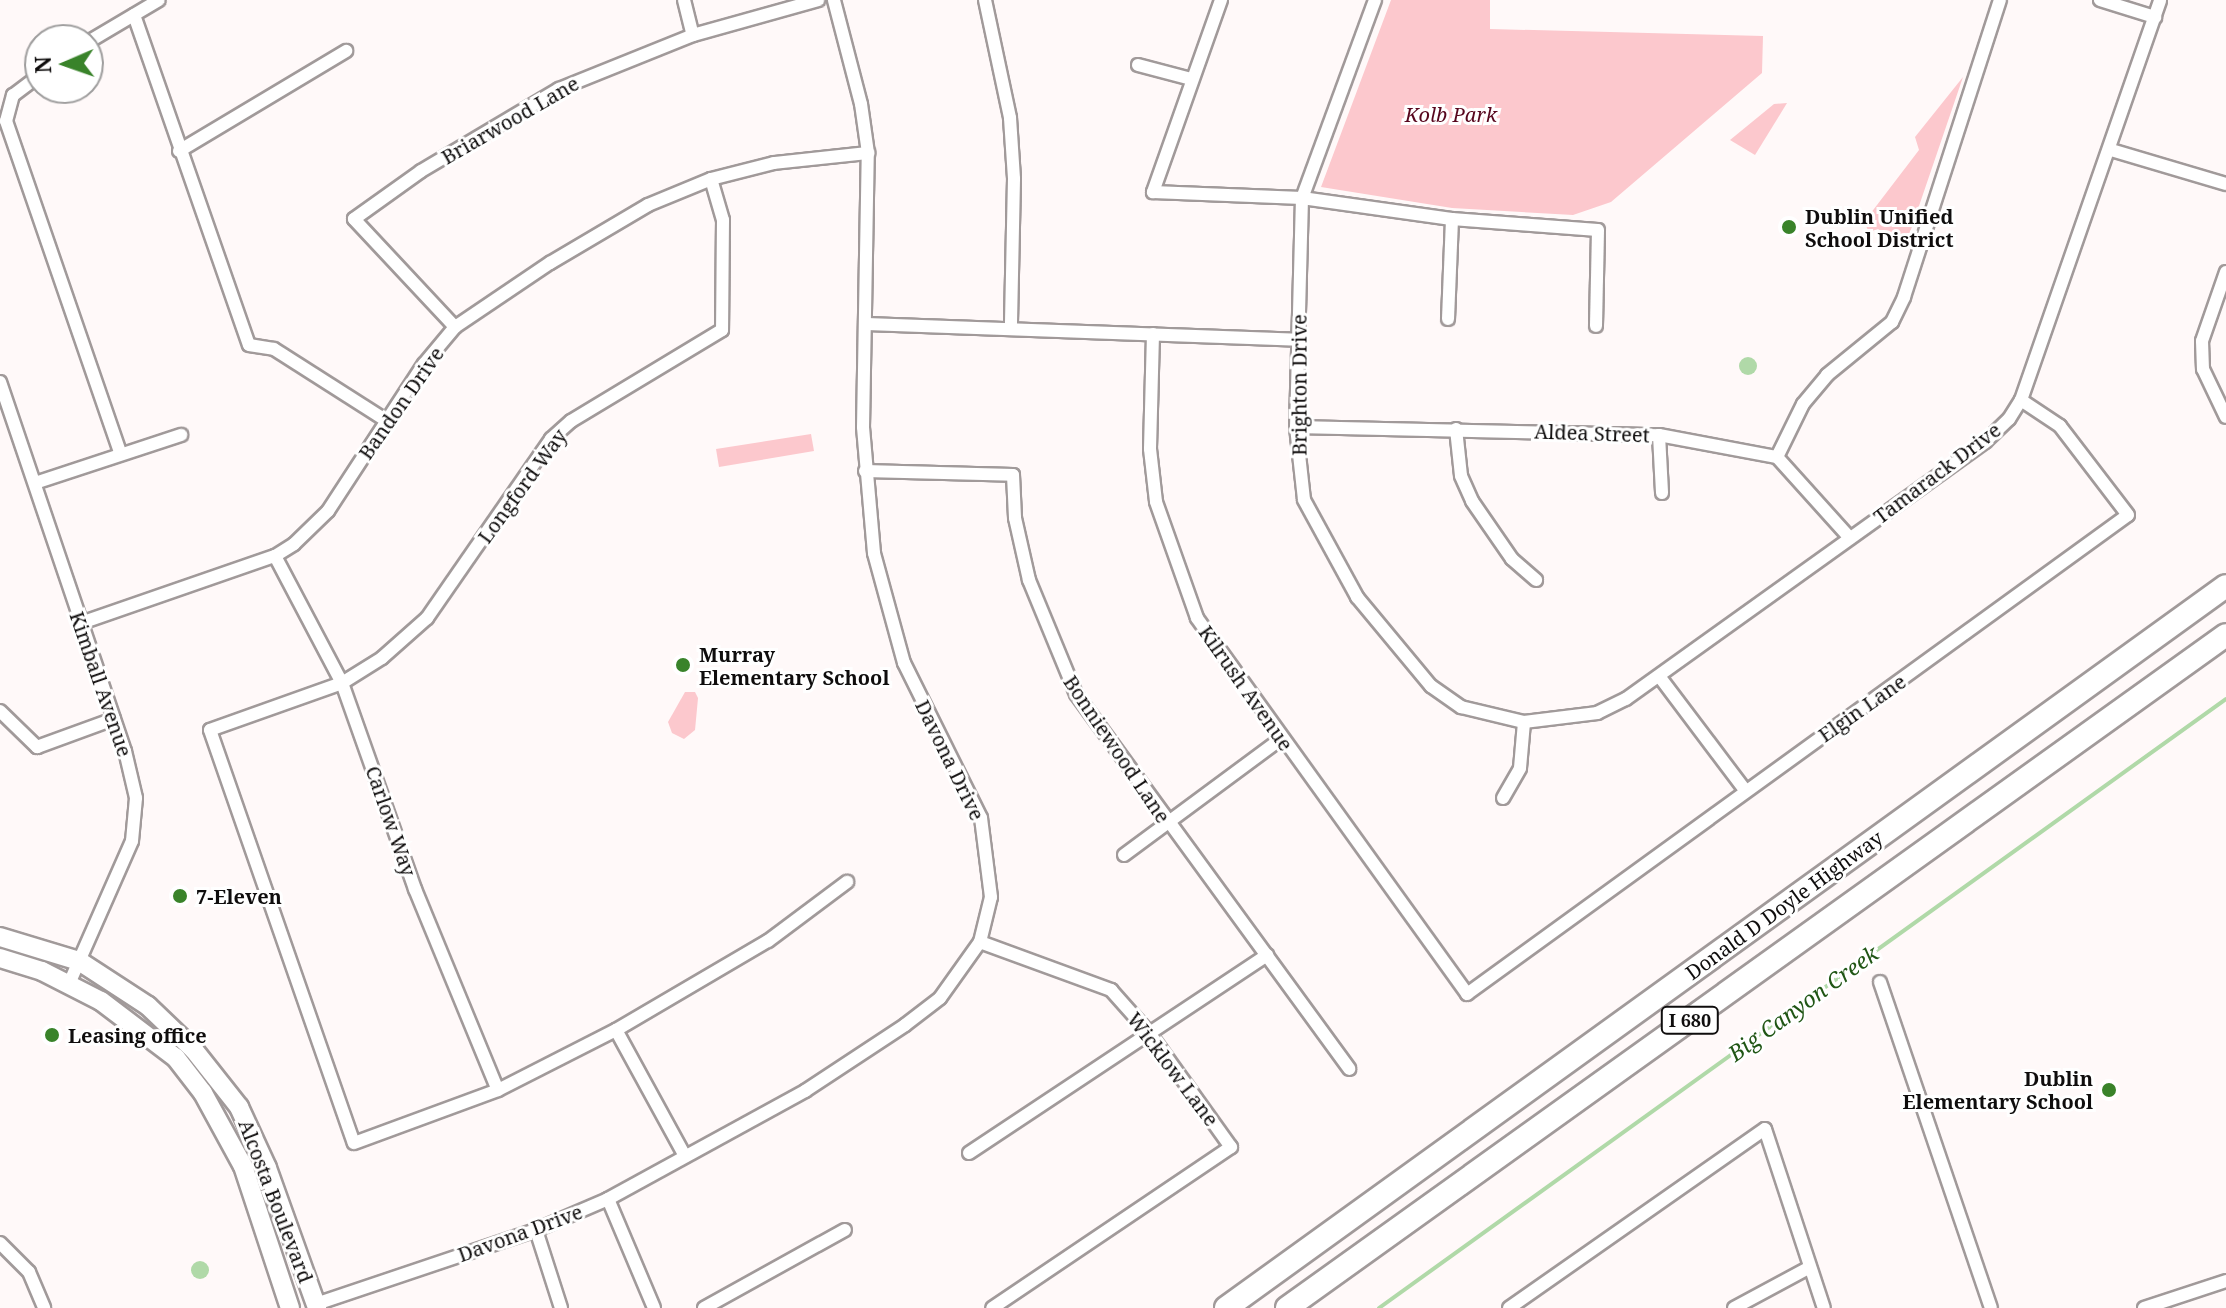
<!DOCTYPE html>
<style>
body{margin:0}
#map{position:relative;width:2226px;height:1308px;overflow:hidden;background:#fff9f9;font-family:"Noto Serif",serif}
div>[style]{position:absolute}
.green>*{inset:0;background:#fcc8cd}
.water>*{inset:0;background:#b0d9a8}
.round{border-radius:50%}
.stream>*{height:4px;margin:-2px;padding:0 2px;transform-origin:2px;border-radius:2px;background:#b0d9a8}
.roads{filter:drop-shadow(2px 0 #a19a9a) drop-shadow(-2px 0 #a19a9a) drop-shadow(0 2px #a19a9a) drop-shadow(0 -2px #a19a9a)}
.street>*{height:12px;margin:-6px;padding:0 6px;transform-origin:6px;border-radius:6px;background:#fff}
.secondary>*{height:18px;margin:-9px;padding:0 9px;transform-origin:9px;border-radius:9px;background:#fff}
.highway>*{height:22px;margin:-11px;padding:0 11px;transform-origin:11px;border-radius:11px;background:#fff}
.dots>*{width:22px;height:22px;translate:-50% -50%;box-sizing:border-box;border:4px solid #fff;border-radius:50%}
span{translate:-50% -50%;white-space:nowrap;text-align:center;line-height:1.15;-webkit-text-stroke:6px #fff;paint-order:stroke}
.shield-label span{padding:2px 6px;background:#fff;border:2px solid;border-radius:6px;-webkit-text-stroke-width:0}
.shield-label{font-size:18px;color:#0f0d0d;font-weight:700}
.park-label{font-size:20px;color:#57061d;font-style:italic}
.street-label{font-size:20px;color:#0f0d0d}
.poi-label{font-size:20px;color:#0f0d0d;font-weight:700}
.left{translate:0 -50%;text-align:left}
.right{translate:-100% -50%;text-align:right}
.water-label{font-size:22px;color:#205615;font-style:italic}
.north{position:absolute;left:24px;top:24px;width:80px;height:80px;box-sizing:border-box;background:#fff;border:2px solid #9f9e9e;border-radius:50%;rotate:268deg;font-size:22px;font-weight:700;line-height:32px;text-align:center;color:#0f0d0d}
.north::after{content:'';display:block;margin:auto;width:28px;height:36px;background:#39832a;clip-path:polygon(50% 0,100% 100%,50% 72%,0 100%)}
</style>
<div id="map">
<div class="green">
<div style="clip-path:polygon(1391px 0,1490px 0,1490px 29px,1763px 36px,1762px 73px,1611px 202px,1573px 215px,1452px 208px,1321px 187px)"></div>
<div style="clip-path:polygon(1963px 77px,1905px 247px,1878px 229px,1869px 232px,1864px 222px,1919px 150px,1915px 137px)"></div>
<div style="clip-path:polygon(1787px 103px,1755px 155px,1730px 140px,1774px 104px)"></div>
<div style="clip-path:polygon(811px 434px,814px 451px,719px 467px,716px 449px)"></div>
<div style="clip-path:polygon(685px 692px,695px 692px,698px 698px,695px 730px,684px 739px,672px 733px,668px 722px)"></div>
</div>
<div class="water">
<div class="round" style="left:1739px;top:357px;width:18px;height:18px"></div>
<div class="round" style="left:191px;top:1261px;width:18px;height:18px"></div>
</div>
<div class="stream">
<div style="left:1379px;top:1308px;width:1043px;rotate:-35.72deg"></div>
</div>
<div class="roads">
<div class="street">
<div style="left:684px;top:0;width:36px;rotate:76deg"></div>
<div style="left:985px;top:0;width:121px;rotate:78deg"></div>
<div style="left:1010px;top:118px;width:61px;rotate:86.2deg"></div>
<div style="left:1014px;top:179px;width:149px;rotate:91.2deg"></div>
<div style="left:1221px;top:0;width:204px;rotate:109.5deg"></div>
<div style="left:1153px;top:192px;width:149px;rotate:2.3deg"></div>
<div style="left:1302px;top:198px;width:151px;rotate:8deg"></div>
<div style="left:1452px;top:219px;width:146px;rotate:4.3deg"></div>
<div style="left:1598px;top:230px;width:96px;rotate:91.2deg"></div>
<div style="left:1375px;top:0;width:211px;rotate:110.2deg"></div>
<div style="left:1302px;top:198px;width:229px;rotate:91.5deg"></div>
<div style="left:1296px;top:427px;width:73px;rotate:83.7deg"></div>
<div style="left:1304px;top:500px;width:111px;rotate:61.3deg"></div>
<div style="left:1357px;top:597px;width:116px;rotate:50.3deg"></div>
<div style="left:1431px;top:686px;width:37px;rotate:35deg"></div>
<div style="left:1461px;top:707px;width:65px;rotate:13.4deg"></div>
<div style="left:1524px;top:722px;width:74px;rotate:-7deg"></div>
<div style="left:1597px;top:713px;width:32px;rotate:-26deg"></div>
<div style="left:1626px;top:699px;width:442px;rotate:-35.6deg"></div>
<div style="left:1985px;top:442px;width:33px;rotate:-44deg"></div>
<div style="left:2009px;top:419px;width:22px;rotate:-58deg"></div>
<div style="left:2021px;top:400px;width:423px;rotate:-70.8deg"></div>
<div style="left:2100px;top:0;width:58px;rotate:17.2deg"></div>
<div style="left:134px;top:15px;width:349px;rotate:70.8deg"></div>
<div style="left:249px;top:345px;width:25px;rotate:9deg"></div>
<div style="left:274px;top:349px;width:134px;rotate:32.5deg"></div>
<div style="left:88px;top:42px;width:82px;rotate:-30.6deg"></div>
<div style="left:1138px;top:65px;width:55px;rotate:14.8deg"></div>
<div style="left:40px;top:75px;width:34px;rotate:143deg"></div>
<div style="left:13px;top:95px;width:27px;rotate:105deg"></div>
<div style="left:6px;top:121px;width:351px;rotate:71deg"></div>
<div style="left:2111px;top:150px;width:120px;rotate:16.5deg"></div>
<div style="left:179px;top:151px;width:195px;rotate:-30.9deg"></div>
<div style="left:711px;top:179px;width:43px;rotate:73.7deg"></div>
<div style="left:723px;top:220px;width:110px;rotate:90.5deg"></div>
<div style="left:722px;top:330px;width:176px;rotate:148.9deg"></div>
<div style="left:571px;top:421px;width:27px;rotate:138deg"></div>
<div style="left:551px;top:439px;width:218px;rotate:124.7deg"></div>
<div style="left:427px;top:618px;width:60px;rotate:138.4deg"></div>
<div style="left:382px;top:658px;width:47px;rotate:148deg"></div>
<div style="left:342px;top:683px;width:140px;rotate:160.4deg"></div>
<div style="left:210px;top:730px;width:437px;rotate:70.8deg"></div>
<div style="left:354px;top:1143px;width:153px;rotate:-20.2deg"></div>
<div style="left:498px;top:1090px;width:132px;rotate:-27deg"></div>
<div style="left:616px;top:1030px;width:176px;rotate:-30.4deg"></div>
<div style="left:768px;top:941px;width:99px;rotate:-36.8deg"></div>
<div style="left:2226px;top:272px;width:73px;rotate:109.2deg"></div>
<div style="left:2202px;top:341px;width:28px;rotate:88deg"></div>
<div style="left:2203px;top:369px;width:53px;rotate:64.4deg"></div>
<div style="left:1448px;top:319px;width:100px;rotate:-87.7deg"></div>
<div style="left:866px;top:324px;width:433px;rotate:2.1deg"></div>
<div style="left:455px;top:327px;width:148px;rotate:-133.1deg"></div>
<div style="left:354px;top:219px;width:82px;rotate:-35.6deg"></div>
<div style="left:421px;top:171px;width:161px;rotate:-30.7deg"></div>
<div style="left:559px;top:89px;width:144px;rotate:-21.9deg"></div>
<div style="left:693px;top:35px;width:130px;rotate:-15.6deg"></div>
<div style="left:1153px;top:334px;width:115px;rotate:91.5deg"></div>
<div style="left:1150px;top:449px;width:53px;rotate:83.5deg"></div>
<div style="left:1156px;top:502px;width:123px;rotate:70.5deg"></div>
<div style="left:1197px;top:618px;width:463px;rotate:54.3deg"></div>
<div style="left:1467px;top:994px;width:816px;rotate:-35.93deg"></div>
<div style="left:2128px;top:515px;width:112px;rotate:-127.4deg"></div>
<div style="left:2060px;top:426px;width:47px;rotate:-146.3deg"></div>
<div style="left:0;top:382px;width:390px;rotate:71.3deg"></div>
<div style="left:125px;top:751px;width:48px;rotate:76.8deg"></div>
<div style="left:136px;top:798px;width:43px;rotate:95.3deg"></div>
<div style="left:132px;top:841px;width:156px;rotate:113.8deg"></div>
<div style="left:1296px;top:427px;width:363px;rotate:1.3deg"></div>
<div style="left:1659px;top:435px;width:120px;rotate:10.6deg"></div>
<div style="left:1777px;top:457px;width:109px;rotate:48deg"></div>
<div style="left:1456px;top:429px;width:47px;rotate:83.9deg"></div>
<div style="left:1461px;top:476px;width:27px;rotate:66deg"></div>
<div style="left:1472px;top:501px;width:70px;rotate:55.4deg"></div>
<div style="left:1512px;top:559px;width:32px;rotate:41deg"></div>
<div style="left:1659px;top:435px;width:58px;rotate:87deg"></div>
<div style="left:1777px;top:457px;width:59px;rotate:-63.9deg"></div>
<div style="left:1803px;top:404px;width:38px;rotate:-50deg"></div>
<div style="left:1827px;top:375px;width:84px;rotate:-39.2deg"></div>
<div style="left:1892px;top:322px;width:28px;rotate:-64deg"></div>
<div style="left:1904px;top:297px;width:312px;rotate:-72.1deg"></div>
<div style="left:865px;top:471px;width:148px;rotate:1.5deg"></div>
<div style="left:1013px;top:475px;width:43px;rotate:87.3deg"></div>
<div style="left:1015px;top:518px;width:64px;rotate:77.3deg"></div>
<div style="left:1029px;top:580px;width:123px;rotate:67.6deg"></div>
<div style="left:1076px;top:694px;width:464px;rotate:53.9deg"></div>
<div style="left:35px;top:483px;width:154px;rotate:-18.2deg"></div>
<div style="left:275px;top:556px;width:144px;rotate:62.2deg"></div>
<div style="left:342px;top:683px;width:219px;rotate:70.5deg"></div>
<div style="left:415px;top:889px;width:217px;rotate:67.6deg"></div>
<div style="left:81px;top:623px;width:205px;rotate:-19.1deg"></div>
<div style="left:275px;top:556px;width:22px;rotate:-32deg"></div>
<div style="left:294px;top:544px;width:47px;rotate:-44.1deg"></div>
<div style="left:328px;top:511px;width:176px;rotate:-56.9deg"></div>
<div style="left:424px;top:364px;width:48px;rotate:-50deg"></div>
<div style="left:455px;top:327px;width:115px;rotate:-34deg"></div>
<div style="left:550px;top:263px;width:114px;rotate:-30.6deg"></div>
<div style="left:648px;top:205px;width:68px;rotate:-22.4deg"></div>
<div style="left:711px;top:179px;width:65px;rotate:-14.3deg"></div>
<div style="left:774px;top:163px;width:95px;rotate:-6.1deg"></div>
<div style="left:1659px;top:676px;width:143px;rotate:53deg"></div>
<div style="left:0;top:711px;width:52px;rotate:44.2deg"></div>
<div style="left:37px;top:747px;width:82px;rotate:-20deg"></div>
<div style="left:1503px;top:798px;width:34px;rotate:-60deg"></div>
<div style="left:1520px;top:768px;width:46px;rotate:-85deg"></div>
<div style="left:1124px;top:855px;width:195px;rotate:-36.5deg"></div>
<div style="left:980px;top:942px;width:140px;rotate:20.1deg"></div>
<div style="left:1111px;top:990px;width:59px;rotate:48.4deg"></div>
<div style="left:1150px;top:1034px;width:139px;rotate:54.4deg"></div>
<div style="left:1231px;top:1147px;width:288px;rotate:146deg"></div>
<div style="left:1880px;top:982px;width:344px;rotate:71.2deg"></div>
<div style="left:616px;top:1030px;width:144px;rotate:61.3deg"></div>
<div style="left:969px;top:1153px;width:358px;rotate:-33.6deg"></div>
<div style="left:608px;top:1199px;width:118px;rotate:67.1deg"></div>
<div style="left:536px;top:1230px;width:82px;rotate:72.2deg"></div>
<div style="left:0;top:1243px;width:41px;rotate:45deg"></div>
<div style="left:29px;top:1272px;width:39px;rotate:67deg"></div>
<div style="left:316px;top:1304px;width:232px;rotate:-18.6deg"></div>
<div style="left:536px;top:1230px;width:78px;rotate:-23.3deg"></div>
<div style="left:608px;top:1199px;width:225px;rotate:-28.7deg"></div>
<div style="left:805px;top:1091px;width:120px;rotate:-33.4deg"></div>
<div style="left:905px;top:1025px;width:44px;rotate:-37.6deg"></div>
<div style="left:940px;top:998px;width:69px;rotate:-54.5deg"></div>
<div style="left:980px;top:942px;width:46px;rotate:-76.3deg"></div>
<div style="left:991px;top:897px;width:80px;rotate:-97.2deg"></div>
<div style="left:981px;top:818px;width:173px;rotate:-116.4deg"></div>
<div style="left:904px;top:663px;width:114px;rotate:-105.3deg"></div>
<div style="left:874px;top:553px;width:126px;rotate:-95deg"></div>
<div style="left:863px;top:427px;width:274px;rotate:-89deg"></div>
<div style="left:868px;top:153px;width:49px;rotate:-98.1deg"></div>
<div style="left:861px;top:104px;width:107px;rotate:-104.6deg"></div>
<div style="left:704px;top:1308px;width:161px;rotate:-29deg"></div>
<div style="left:1509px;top:1308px;width:312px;rotate:-35deg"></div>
<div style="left:1765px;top:1129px;width:188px;rotate:71.8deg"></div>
<div style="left:1734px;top:1308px;width:86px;rotate:-28.3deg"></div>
<div style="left:2144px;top:1308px;width:86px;rotate:-18.2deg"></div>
</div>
<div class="secondary">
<div style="left:0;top:937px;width:83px;rotate:16.9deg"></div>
<div style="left:79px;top:961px;width:82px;rotate:33.1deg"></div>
<div style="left:148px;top:1006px;width:64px;rotate:43.7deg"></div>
<div style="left:194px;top:1050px;width:73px;rotate:51.7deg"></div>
<div style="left:239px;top:1107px;width:67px;rotate:65.3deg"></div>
<div style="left:267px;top:1168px;width:149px;rotate:70.3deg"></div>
<div style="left:0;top:958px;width:44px;rotate:17.2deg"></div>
<div style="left:42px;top:971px;width:66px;rotate:27deg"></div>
<div style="left:101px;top:1001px;width:94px;rotate:37.2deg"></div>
<div style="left:176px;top:1058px;width:44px;rotate:52.4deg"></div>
<div style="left:203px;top:1093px;width:83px;rotate:61.3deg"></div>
<div style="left:243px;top:1166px;width:150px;rotate:71.7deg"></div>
</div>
<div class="highway">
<div style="left:1226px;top:1308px;width:1233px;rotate:-35.83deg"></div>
<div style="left:1287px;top:1308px;width:1155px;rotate:-35.63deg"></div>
</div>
</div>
<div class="dots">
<div style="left:1789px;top:227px;background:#39832a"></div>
<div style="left:683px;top:665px;background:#39832a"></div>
<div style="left:180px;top:896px;background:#39832a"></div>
<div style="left:52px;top:1035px;background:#39832a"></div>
<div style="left:2109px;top:1090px;background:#39832a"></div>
</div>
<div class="shield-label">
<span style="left:1690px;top:1020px">I 680</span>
</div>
<div class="park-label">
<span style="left:1451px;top:114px">Kolb Park</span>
</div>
<div class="street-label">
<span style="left:510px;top:120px;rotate:-30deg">Briarwood Lane</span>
<span style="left:1299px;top:385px;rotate:-90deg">Brighton Drive</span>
<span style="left:401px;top:403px;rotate:-55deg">Bandon Drive</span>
<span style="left:1592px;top:433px;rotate:2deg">Aldea Street</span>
<span style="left:1937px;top:473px;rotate:-37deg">Tamarack Drive</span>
<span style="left:522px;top:486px;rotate:-54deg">Longford Way</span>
<span style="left:101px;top:684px;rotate:71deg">Kimball Avenue</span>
<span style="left:1246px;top:688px;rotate:55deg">Kilrush Avenue</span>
<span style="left:1862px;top:708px;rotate:-35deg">Elgin Lane</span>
<span style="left:1117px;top:749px;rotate:56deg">Bonniewood Lane</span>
<span style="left:950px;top:760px;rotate:64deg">Davona Drive</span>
<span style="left:391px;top:821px;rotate:71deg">Carlow Way</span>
<span style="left:1784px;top:905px;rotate:-36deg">Donald D Doyle Highway</span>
<span style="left:1173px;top:1069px;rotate:53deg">Wicklow Lane</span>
<span style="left:276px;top:1201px;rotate:69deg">Alcosta Boulevard</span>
<span style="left:520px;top:1233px;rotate:-20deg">Davona Drive</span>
</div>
<div class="poi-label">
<span class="left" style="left:1805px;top:228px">Dublin Unified<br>School District</span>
<span class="left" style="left:699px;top:666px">Murray<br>Elementary School</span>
<span class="left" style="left:196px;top:896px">7-Eleven</span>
<span class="left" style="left:68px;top:1035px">Leasing office</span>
<span class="right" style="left:2093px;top:1090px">Dublin<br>Elementary School</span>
</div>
<div class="water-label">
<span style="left:1803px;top:1003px;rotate:-36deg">Big Canyon Creek</span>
</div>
<div class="north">N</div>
</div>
